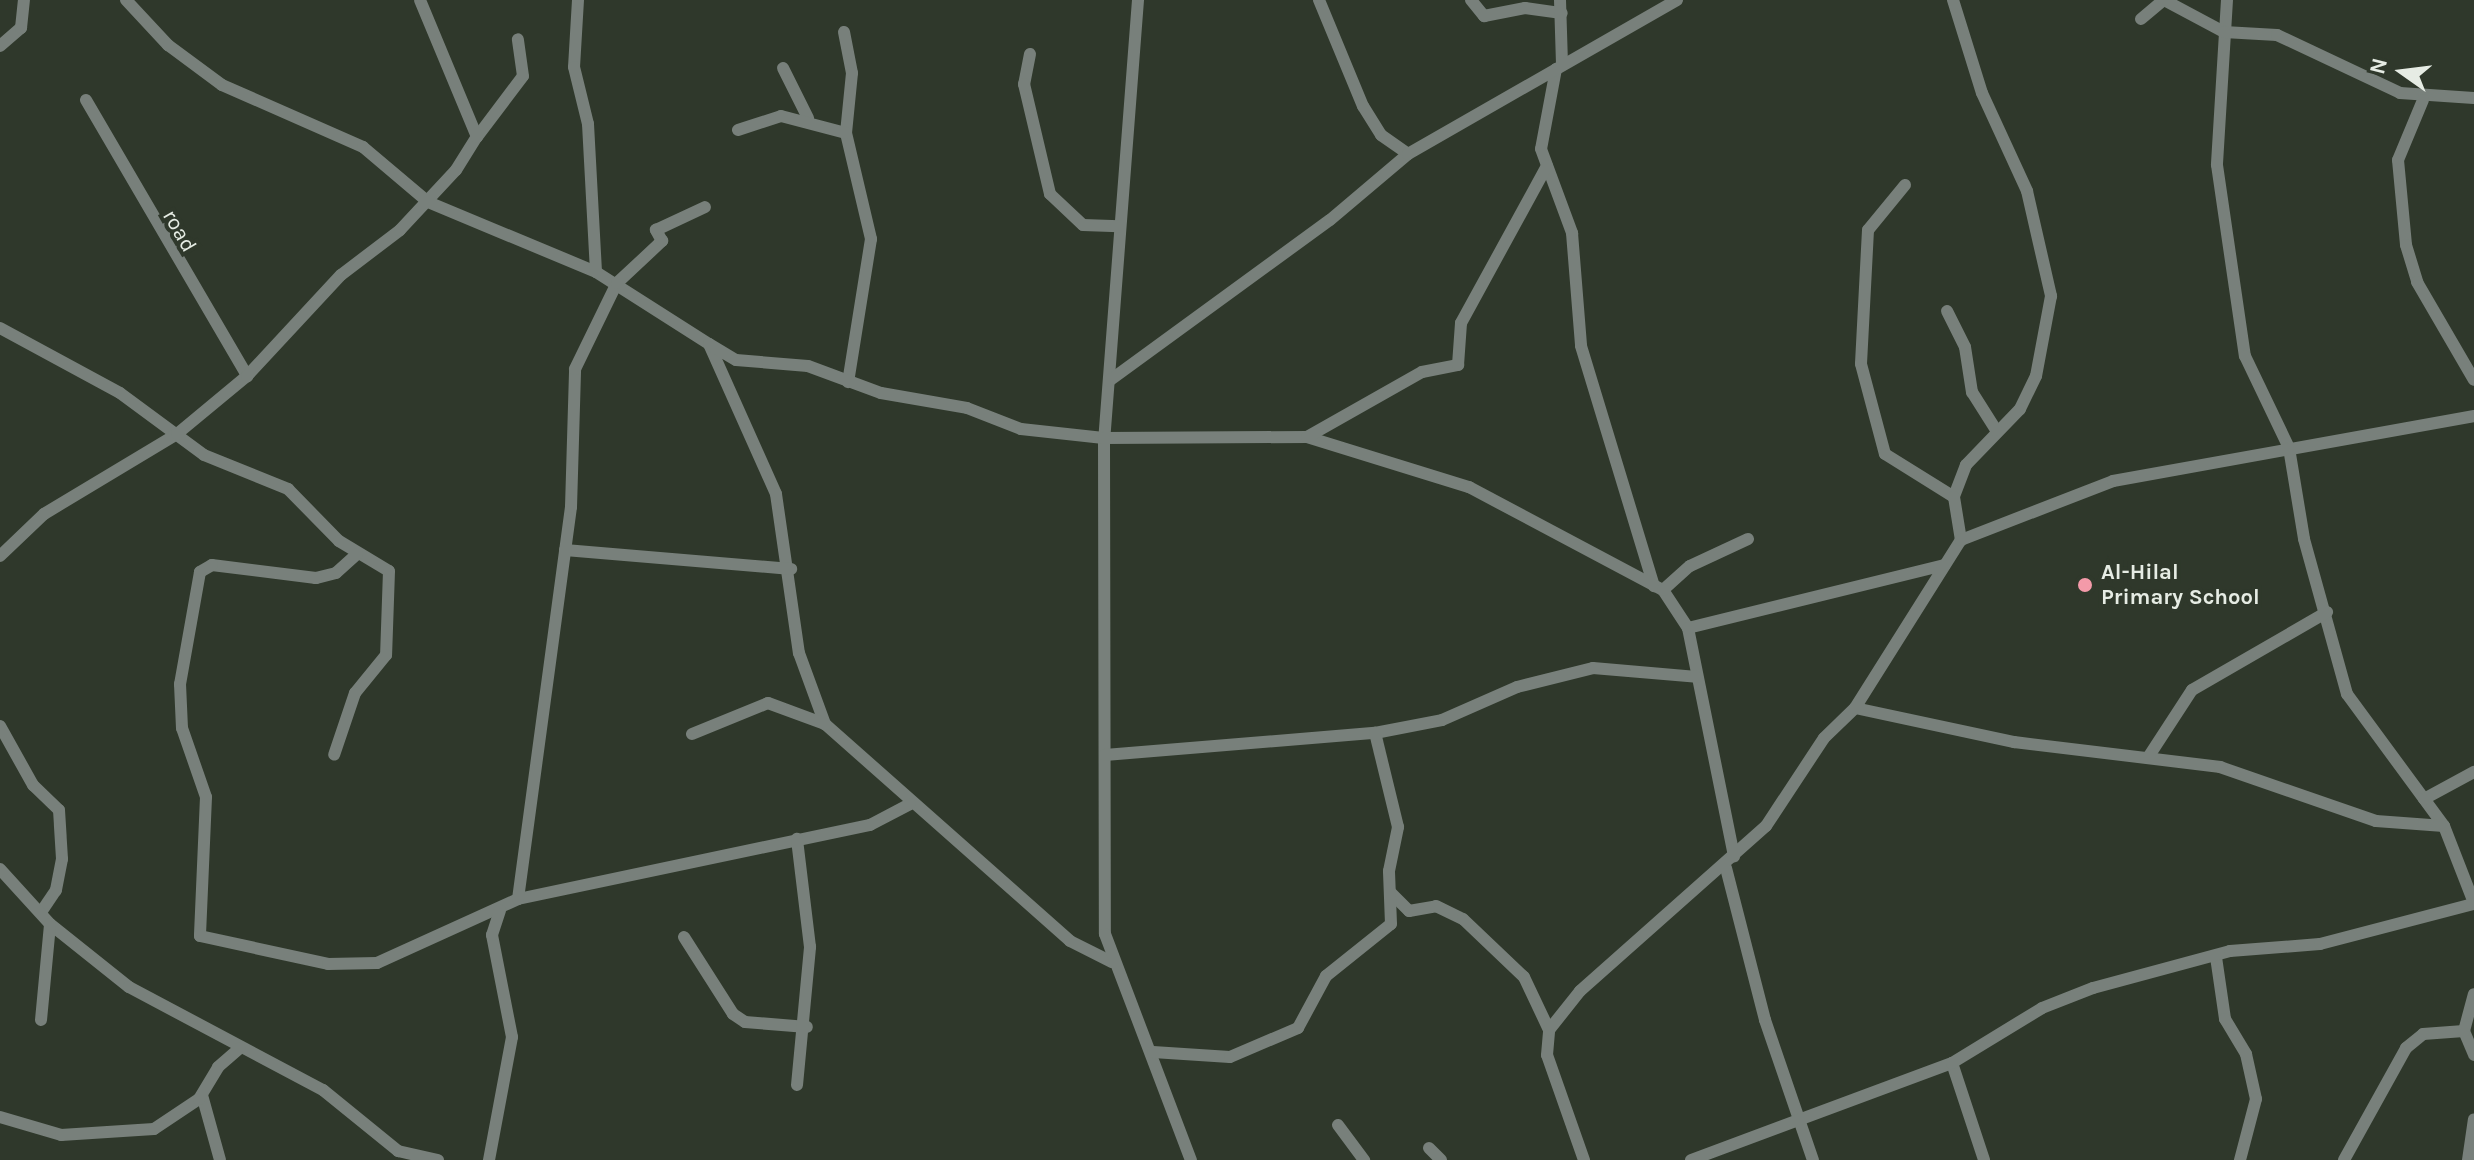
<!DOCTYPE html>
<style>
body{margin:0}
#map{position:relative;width:2474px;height:1160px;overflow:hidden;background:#2f382b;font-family:Karla,sans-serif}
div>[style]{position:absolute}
.minor>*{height:12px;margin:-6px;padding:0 6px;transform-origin:6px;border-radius:6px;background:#78807b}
.dots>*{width:22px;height:22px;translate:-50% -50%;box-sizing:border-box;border:4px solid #2f382b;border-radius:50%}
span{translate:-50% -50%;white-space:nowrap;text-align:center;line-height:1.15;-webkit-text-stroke:8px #2f382b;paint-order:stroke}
.street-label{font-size:22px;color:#e6ece4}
.poi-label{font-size:22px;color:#e6ece4;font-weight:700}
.left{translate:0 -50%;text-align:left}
.north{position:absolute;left:2362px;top:32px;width:80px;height:80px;-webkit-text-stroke:6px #2f382b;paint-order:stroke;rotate:284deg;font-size:22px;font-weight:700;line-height:32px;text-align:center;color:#e6ece4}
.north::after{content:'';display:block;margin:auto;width:28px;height:36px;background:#e6ece4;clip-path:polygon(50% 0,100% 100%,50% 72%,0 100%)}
</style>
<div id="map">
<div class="minor">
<div style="left:126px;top:0;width:62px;rotate:47deg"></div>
<div style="left:168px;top:45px;width:67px;rotate:36.5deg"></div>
<div style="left:222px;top:85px;width:154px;rotate:23.7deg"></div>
<div style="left:363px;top:147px;width:85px;rotate:40.2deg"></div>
<div style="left:428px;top:202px;width:182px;rotate:22.6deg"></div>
<div style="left:596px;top:272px;width:134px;rotate:32.5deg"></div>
<div style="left:709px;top:344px;width:164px;rotate:65.9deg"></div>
<div style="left:776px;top:494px;width:161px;rotate:81.8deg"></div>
<div style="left:799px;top:653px;width:76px;rotate:69.9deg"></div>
<div style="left:825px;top:724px;width:327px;rotate:41.5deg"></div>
<div style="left:1070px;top:941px;width:47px;rotate:26.6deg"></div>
<div style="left:578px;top:0;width:67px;rotate:93.4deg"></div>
<div style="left:574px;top:67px;width:59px;rotate:76.2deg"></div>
<div style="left:588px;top:124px;width:148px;rotate:86.9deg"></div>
<div style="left:1138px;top:0;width:439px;rotate:94.4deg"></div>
<div style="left:1104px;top:438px;width:496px;rotate:89.9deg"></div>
<div style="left:1105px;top:934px;width:242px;rotate:69.2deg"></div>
<div style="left:1319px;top:0;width:115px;rotate:67.5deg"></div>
<div style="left:1363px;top:106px;width:34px;rotate:58deg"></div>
<div style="left:1381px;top:135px;width:33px;rotate:35deg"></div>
<div style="left:1471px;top:0;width:21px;rotate:51deg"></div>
<div style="left:1484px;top:16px;width:42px;rotate:-11deg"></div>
<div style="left:1525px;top:8px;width:37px;rotate:8deg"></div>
<div style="left:1560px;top:0;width:64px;rotate:88.2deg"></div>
<div style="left:1953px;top:0;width:97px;rotate:72.7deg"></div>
<div style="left:1982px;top:93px;width:108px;rotate:65.3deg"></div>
<div style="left:2027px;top:191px;width:108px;rotate:77.1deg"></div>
<div style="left:2051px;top:296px;width:81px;rotate:100.6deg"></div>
<div style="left:2036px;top:376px;width:37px;rotate:116deg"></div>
<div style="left:2020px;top:409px;width:78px;rotate:134deg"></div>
<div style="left:1966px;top:465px;width:34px;rotate:111deg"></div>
<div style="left:2227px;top:0;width:165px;rotate:93.5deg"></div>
<div style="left:2217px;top:165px;width:193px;rotate:81.7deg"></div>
<div style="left:2245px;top:356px;width:102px;rotate:64.4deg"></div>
<div style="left:2289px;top:448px;width:92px;rotate:80.6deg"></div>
<div style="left:2304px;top:539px;width:161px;rotate:74.5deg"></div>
<div style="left:2347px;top:694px;width:164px;rotate:53.7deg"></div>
<div style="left:2444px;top:826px;width:83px;rotate:68.7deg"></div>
<div style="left:2141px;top:19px;width:30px;rotate:-40deg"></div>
<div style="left:2164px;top:0;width:68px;rotate:28.1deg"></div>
<div style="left:2224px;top:32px;width:53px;rotate:3.2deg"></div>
<div style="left:2277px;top:35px;width:136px;rotate:25.2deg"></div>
<div style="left:2400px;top:93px;width:74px;rotate:3.9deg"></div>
<div style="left:844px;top:32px;width:42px;rotate:79deg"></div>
<div style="left:852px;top:73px;width:60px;rotate:95.7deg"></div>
<div style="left:846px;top:133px;width:109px;rotate:76.7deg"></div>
<div style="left:871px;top:239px;width:145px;rotate:99.1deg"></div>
<div style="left:0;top:46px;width:28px;rotate:-41deg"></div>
<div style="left:21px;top:28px;width:28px;rotate:-84deg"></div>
<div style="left:1030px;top:54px;width:31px;rotate:101deg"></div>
<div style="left:1024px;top:84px;width:113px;rotate:76.7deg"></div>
<div style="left:1050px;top:194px;width:45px;rotate:43.2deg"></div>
<div style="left:1083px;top:225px;width:36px;rotate:2deg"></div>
<div style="left:783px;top:68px;width:56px;rotate:63.4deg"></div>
<div style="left:1556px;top:69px;width:81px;rotate:100.6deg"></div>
<div style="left:1541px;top:149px;width:90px;rotate:69.7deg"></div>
<div style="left:1572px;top:233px;width:113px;rotate:85.4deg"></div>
<div style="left:1581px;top:346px;width:251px;rotate:73.1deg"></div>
<div style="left:86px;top:100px;width:320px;rotate:59.7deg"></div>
<div style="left:2423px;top:100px;width:65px;rotate:112.6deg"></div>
<div style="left:2398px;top:160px;width:85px;rotate:84.6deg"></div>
<div style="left:2406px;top:245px;width:39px;rotate:73deg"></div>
<div style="left:2417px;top:282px;width:113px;rotate:59.8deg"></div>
<div style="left:738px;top:130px;width:45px;rotate:-18deg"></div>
<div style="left:781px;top:116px;width:67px;rotate:14.7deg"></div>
<div style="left:477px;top:137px;width:76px;rotate:-53deg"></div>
<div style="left:523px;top:76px;width:37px;rotate:-98deg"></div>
<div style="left:1905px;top:185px;width:58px;rotate:129.4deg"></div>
<div style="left:1868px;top:230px;width:134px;rotate:93deg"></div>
<div style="left:1861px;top:364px;width:93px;rotate:75.1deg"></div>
<div style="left:1885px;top:454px;width:81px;rotate:31.9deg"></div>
<div style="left:1954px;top:497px;width:44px;rotate:80.8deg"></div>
<div style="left:1947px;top:311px;width:40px;rotate:63.4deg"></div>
<div style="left:1965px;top:347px;width:46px;rotate:81.2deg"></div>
<div style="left:1972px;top:392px;width:45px;rotate:57.7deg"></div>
<div style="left:0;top:328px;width:136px;rotate:28.4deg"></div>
<div style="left:120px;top:393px;width:104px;rotate:36.4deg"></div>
<div style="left:204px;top:455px;width:91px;rotate:22deg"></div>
<div style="left:288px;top:489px;width:73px;rotate:45.6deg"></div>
<div style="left:339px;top:541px;width:58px;rotate:31deg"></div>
<div style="left:389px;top:571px;width:84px;rotate:92deg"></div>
<div style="left:386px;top:655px;width:49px;rotate:129.2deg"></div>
<div style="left:355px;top:693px;width:65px;rotate:108.7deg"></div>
<div style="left:709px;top:344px;width:31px;rotate:31deg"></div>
<div style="left:736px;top:360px;width:72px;rotate:4.8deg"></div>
<div style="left:808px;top:366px;width:78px;rotate:20.3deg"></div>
<div style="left:881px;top:393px;width:87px;rotate:9.9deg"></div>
<div style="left:967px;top:408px;width:58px;rotate:21.3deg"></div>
<div style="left:1021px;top:429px;width:83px;rotate:6.2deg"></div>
<div style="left:1104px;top:438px;width:203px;rotate:-0.3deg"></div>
<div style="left:1307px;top:437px;width:170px;rotate:17.2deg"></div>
<div style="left:1469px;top:487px;width:220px;rotate:28deg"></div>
<div style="left:1663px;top:590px;width:45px;rotate:56.7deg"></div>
<div style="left:1688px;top:628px;width:233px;rotate:78.6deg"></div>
<div style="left:1109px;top:381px;width:273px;rotate:-36.1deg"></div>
<div style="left:1330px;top:220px;width:102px;rotate:-40.2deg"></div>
<div style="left:1408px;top:154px;width:310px;rotate:-29.8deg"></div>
<div style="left:1307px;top:437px;width:132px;rotate:-29.5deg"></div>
<div style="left:1422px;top:372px;width:37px;rotate:-11deg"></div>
<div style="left:1458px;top:365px;width:42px;rotate:-85.9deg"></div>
<div style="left:1461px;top:323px;width:179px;rotate:-61.3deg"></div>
<div style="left:565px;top:550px;width:227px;rotate:4.8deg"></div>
<div style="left:357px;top:554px;width:28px;rotate:138deg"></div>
<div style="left:336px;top:573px;width:21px;rotate:166deg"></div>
<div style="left:316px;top:578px;width:105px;rotate:-172.9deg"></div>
<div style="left:212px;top:565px;width:14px;rotate:150deg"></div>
<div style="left:200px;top:572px;width:114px;rotate:100.1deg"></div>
<div style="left:180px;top:684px;width:44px;rotate:87.4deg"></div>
<div style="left:182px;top:728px;width:73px;rotate:70.8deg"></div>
<div style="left:206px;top:797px;width:139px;rotate:92.5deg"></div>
<div style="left:200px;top:936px;width:131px;rotate:12.3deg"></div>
<div style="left:328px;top:964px;width:49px;rotate:-1.2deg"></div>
<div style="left:377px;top:963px;width:155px;rotate:-24.4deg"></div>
<div style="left:518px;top:899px;width:360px;rotate:-11.9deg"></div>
<div style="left:870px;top:825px;width:45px;rotate:-27.7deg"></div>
<div style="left:0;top:556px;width:61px;rotate:-43.7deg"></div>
<div style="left:44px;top:514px;width:155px;rotate:-31deg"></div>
<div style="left:177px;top:434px;width:91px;rotate:-39.6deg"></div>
<div style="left:247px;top:376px;width:138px;rotate:-47.1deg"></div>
<div style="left:341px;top:275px;width:74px;rotate:-37.3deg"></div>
<div style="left:400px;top:230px;width:82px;rotate:-47deg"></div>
<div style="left:456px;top:170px;width:39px;rotate:-58deg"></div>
<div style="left:477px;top:137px;width:148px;rotate:-112.6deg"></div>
<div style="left:1663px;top:590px;width:36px;rotate:-42deg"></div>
<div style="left:1690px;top:566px;width:64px;rotate:-25deg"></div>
<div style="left:1688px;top:628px;width:264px;rotate:-13.8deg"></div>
<div style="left:1855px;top:708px;width:163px;rotate:12.1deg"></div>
<div style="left:2014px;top:742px;width:208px;rotate:6.9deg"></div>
<div style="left:2220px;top:767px;width:165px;rotate:19.1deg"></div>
<div style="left:2376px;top:821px;width:68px;rotate:4.2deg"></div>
<div style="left:0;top:726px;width:68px;rotate:60.8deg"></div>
<div style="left:33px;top:785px;width:36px;rotate:44deg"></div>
<div style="left:59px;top:810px;width:49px;rotate:86.5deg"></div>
<div style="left:62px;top:859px;width:32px;rotate:101deg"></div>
<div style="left:56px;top:890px;width:27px;rotate:124deg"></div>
<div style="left:692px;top:734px;width:82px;rotate:-22.2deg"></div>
<div style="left:768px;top:703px;width:61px;rotate:20.2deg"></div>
<div style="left:1105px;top:755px;width:271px;rotate:-4.7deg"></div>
<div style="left:1375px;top:733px;width:68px;rotate:-11deg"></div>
<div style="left:1442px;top:720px;width:82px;rotate:-23.7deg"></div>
<div style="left:1517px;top:687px;width:78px;rotate:-14deg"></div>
<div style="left:1593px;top:668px;width:104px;rotate:4.9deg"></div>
<div style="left:2149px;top:756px;width:79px;rotate:-56.9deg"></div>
<div style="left:2192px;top:690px;width:156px;rotate:-30deg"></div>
<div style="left:2424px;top:799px;width:57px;rotate:-28.4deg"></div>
<div style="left:1726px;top:868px;width:157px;rotate:75.6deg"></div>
<div style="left:1765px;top:1020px;width:148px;rotate:71.1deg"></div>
<div style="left:0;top:869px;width:74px;rotate:47.7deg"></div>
<div style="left:50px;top:924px;width:101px;rotate:38.6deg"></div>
<div style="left:129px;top:987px;width:220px;rotate:28deg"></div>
<div style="left:323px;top:1090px;width:97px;rotate:39.1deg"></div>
<div style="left:398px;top:1151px;width:41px;rotate:12.7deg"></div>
<div style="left:1390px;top:892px;width:27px;rotate:45deg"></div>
<div style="left:1409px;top:911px;width:27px;rotate:-10deg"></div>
<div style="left:1436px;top:906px;width:30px;rotate:26deg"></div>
<div style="left:1463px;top:919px;width:84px;rotate:43.6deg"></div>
<div style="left:1524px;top:977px;width:59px;rotate:64.7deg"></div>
<div style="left:518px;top:899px;width:396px;rotate:-82.3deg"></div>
<div style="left:571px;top:507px;width:138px;rotate:-88.3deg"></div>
<div style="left:575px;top:369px;width:96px;rotate:-64deg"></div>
<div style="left:617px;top:283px;width:62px;rotate:-43deg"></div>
<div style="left:662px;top:241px;width:13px;rotate:-119deg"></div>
<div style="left:656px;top:230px;width:54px;rotate:-25.1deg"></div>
<div style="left:684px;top:937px;width:91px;rotate:57.5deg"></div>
<div style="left:733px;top:1014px;width:14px;rotate:34deg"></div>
<div style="left:745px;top:1022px;width:62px;rotate:4.6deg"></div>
<div style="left:2216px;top:957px;width:63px;rotate:81.7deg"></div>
<div style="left:2225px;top:1019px;width:41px;rotate:59deg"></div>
<div style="left:2246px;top:1054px;width:46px;rotate:77.5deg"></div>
<div style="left:2256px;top:1099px;width:63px;rotate:104.7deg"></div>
<div style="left:41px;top:1020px;width:96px;rotate:-84.6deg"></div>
<div style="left:2464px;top:1031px;width:26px;rotate:67deg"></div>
<div style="left:1153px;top:1052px;width:77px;rotate:3.7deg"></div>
<div style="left:1230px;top:1057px;width:74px;rotate:-23.1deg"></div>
<div style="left:1298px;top:1028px;width:59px;rotate:-61.7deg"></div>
<div style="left:1326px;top:976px;width:83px;rotate:-38.7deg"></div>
<div style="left:1391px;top:924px;width:53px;rotate:-92.2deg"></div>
<div style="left:1389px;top:871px;width:45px;rotate:-78.4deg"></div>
<div style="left:1398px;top:827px;width:97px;rotate:-103.7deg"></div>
<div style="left:1952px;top:1063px;width:102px;rotate:71.7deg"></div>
<div style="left:797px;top:1085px;width:139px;rotate:-84.6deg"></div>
<div style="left:810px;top:947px;width:109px;rotate:-96.9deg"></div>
<div style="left:202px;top:1095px;width:67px;rotate:74.5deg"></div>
<div style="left:0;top:1117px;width:64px;rotate:16.4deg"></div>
<div style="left:61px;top:1135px;width:93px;rotate:-3.7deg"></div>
<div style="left:154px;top:1129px;width:54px;rotate:-33.7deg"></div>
<div style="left:199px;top:1099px;width:37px;rotate:-59deg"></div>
<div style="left:218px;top:1067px;width:29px;rotate:-41deg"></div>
<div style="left:1338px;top:1125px;width:44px;rotate:53.4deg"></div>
<div style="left:1429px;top:1148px;width:17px;rotate:45deg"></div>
<div style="left:489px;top:1160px;width:125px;rotate:-79.4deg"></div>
<div style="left:512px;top:1037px;width:104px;rotate:-101.1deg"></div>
<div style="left:492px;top:935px;width:26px;rotate:-72deg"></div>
<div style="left:1584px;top:1160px;width:111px;rotate:-109.4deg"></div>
<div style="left:1547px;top:1055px;width:25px;rotate:-85deg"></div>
<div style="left:1549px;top:1030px;width:50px;rotate:-51.5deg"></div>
<div style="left:1580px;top:991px;width:249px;rotate:-41.6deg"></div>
<div style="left:1766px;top:826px;width:105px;rotate:-56.6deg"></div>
<div style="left:1824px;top:738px;width:43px;rotate:-44.1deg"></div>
<div style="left:1855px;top:708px;width:199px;rotate:-57.8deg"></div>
<div style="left:1961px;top:540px;width:163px;rotate:-21.2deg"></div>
<div style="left:2113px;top:481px;width:367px;rotate:-10.2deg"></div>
<div style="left:1691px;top:1160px;width:278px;rotate:-20.4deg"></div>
<div style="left:1952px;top:1063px;width:105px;rotate:-31.4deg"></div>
<div style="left:2042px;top:1008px;width:55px;rotate:-21.4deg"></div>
<div style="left:2093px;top:988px;width:142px;rotate:-15.1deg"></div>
<div style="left:2230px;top:951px;width:90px;rotate:-4.4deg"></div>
<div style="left:2320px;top:944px;width:159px;rotate:-14.6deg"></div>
<div style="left:2344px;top:1160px;width:128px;rotate:-61deg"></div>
<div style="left:2406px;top:1048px;width:22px;rotate:-39deg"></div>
<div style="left:2423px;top:1034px;width:41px;rotate:-4.2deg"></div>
<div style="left:2464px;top:1031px;width:38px;rotate:-75deg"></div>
<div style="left:2468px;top:1160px;width:41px;rotate:-81.7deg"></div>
</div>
<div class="dots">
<div style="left:2085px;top:585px;background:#f39aa9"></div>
</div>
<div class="street-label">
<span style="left:179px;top:231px;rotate:60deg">road</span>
</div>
<div class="poi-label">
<span class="left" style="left:2101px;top:585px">Al-Hilal<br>Primary School</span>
</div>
<div class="north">N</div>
</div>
